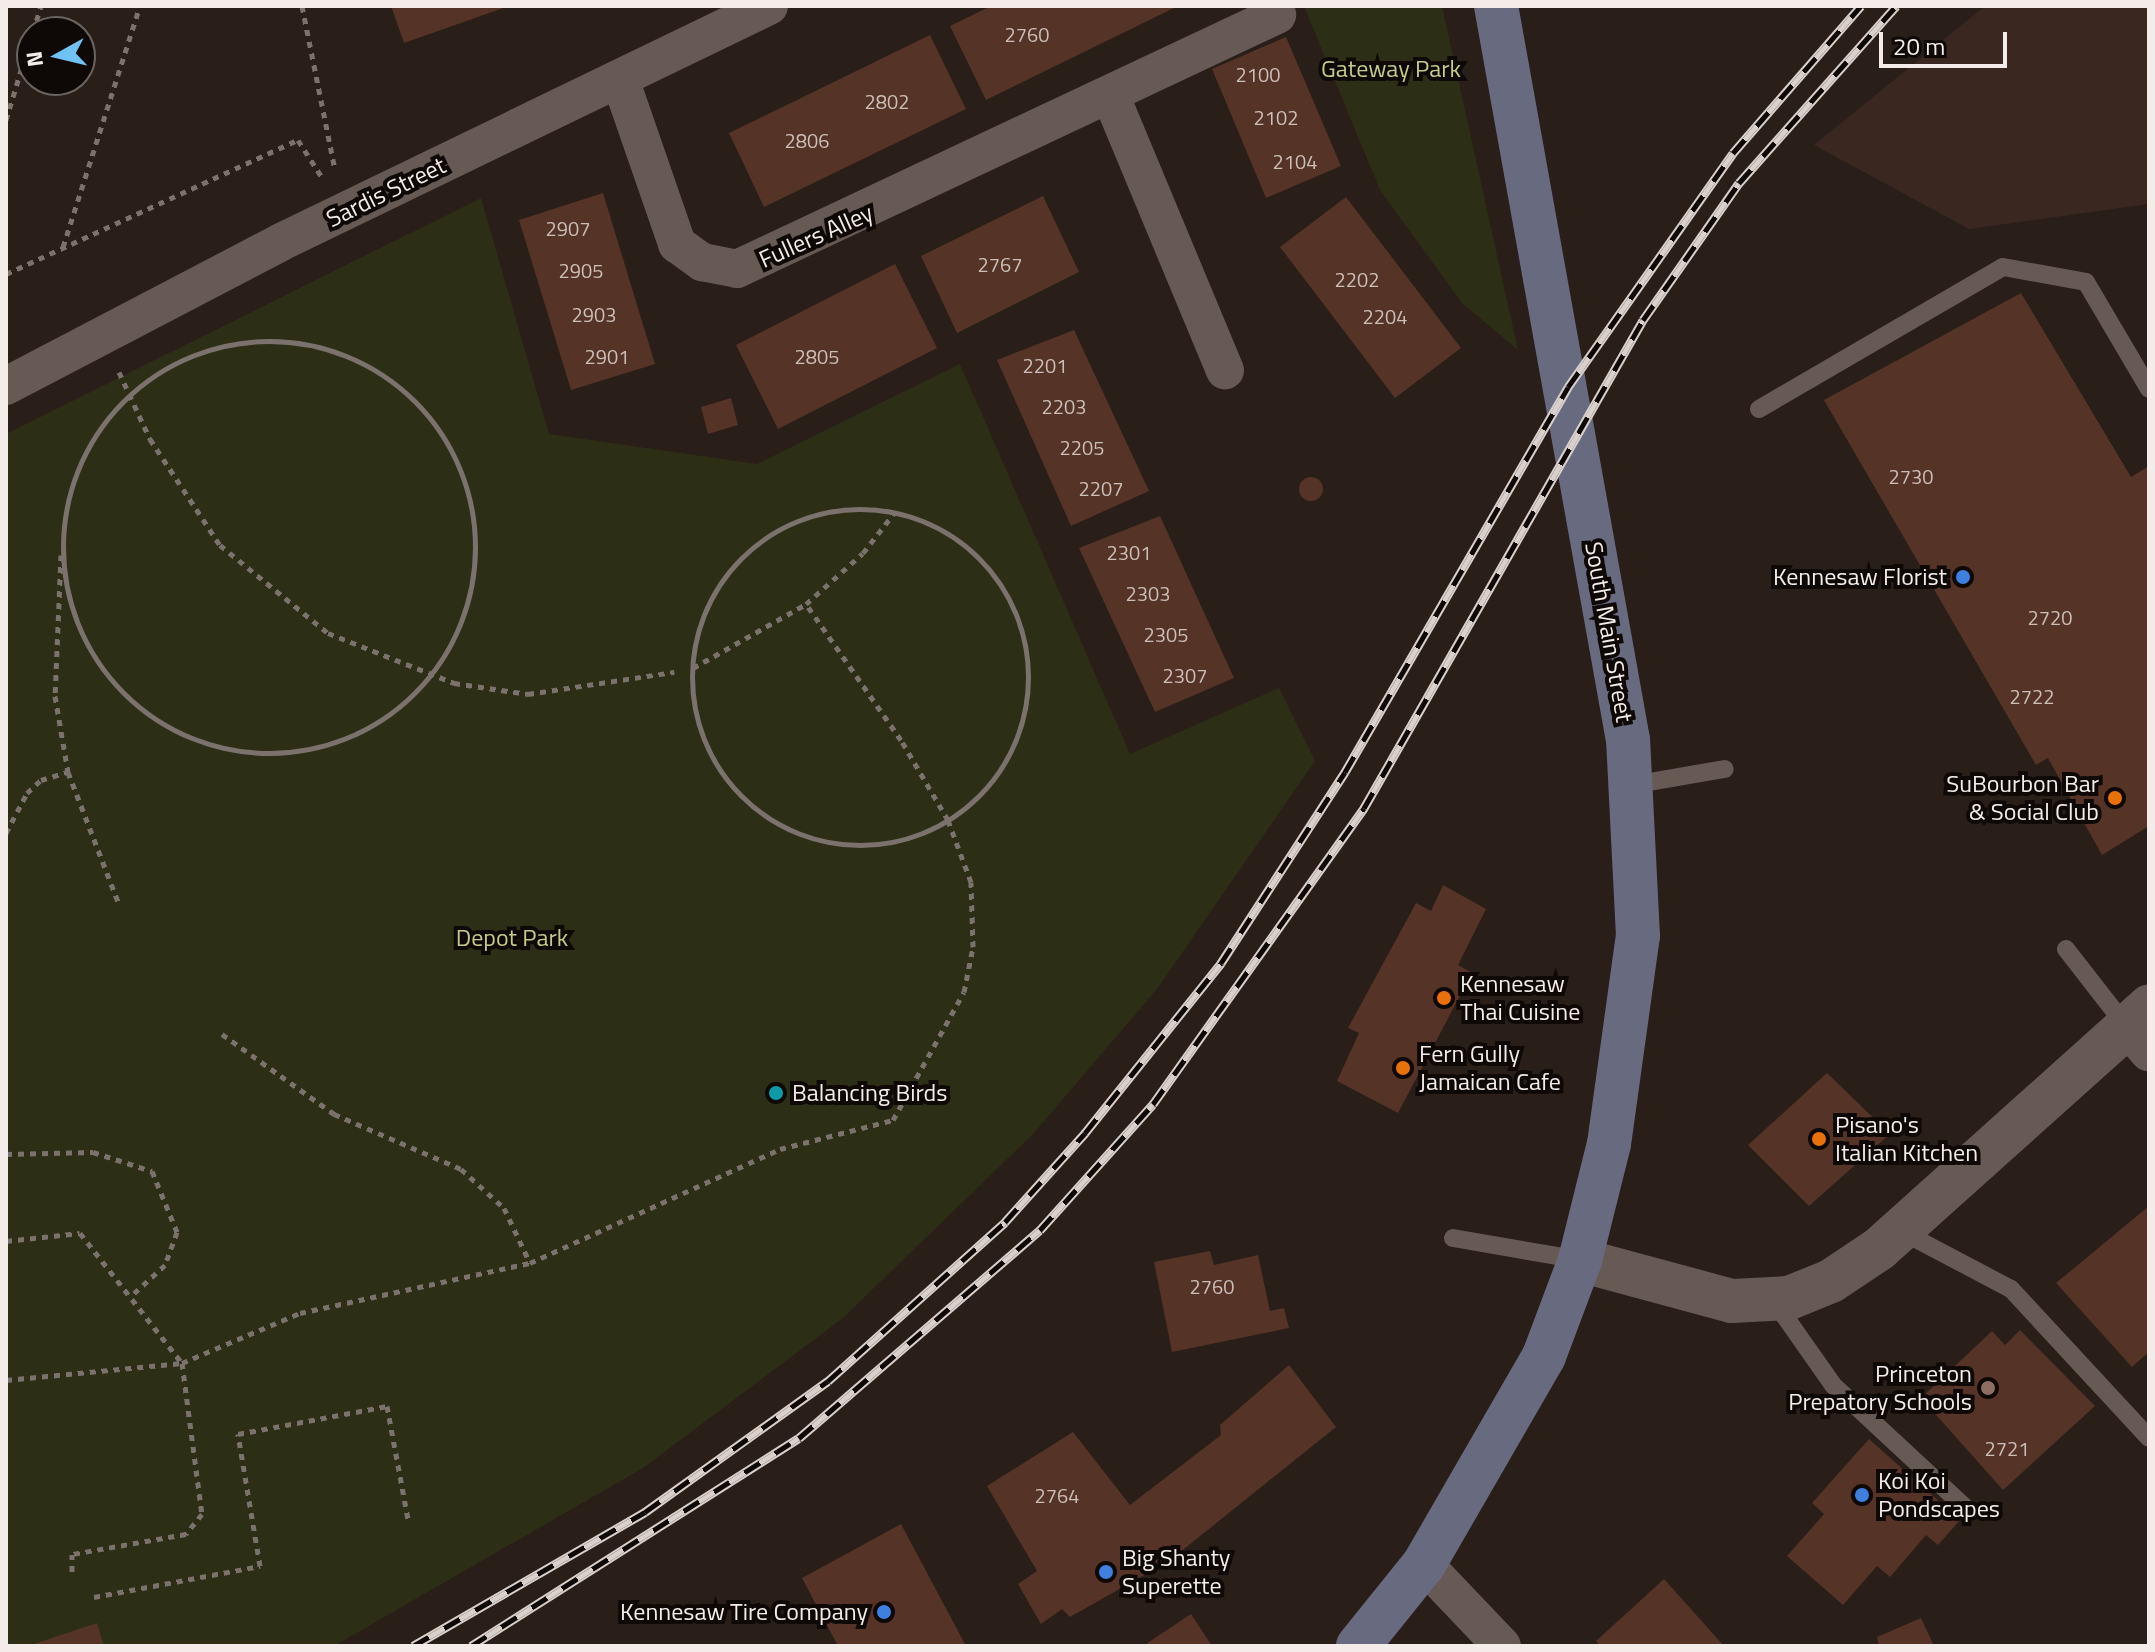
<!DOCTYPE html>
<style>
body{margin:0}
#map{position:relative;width:2155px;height:1652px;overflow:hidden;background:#2a1e19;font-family:"Titillium Web",sans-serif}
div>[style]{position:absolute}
.built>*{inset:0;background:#392720}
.green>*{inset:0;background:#2c2e15}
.building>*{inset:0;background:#553326}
.round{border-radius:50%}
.path>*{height:5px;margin-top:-2.5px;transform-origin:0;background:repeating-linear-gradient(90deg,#7c726d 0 6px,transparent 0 12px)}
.path>.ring{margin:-2.5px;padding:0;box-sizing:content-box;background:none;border:5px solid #7c726d;border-radius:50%}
.service>*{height:18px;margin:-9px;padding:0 9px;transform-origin:9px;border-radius:9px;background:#675954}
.minor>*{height:38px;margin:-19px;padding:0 19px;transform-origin:19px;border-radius:19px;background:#675954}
.tertiary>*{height:44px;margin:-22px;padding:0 22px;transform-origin:22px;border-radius:22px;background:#675954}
.secondary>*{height:44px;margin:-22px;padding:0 22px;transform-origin:22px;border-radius:22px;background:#686b80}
.rail>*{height:9px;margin-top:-4.5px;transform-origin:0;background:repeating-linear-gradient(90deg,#0e0907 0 18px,#d9d0cc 0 36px);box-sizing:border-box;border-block:2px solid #d9d0cc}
.dots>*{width:22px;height:22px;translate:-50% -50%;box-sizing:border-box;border:4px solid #0e0907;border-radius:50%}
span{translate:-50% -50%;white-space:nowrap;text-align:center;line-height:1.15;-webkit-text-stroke:8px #0e0907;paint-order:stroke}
.number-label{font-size:20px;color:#ccbeb8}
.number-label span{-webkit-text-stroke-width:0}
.park-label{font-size:24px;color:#c4ca8a}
.street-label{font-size:24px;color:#f4ece8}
.poi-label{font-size:24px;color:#f4ece8}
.right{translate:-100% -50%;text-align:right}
.left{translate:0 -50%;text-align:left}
.frame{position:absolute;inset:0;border:8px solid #f4ece8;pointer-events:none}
.north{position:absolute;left:16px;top:16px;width:80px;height:80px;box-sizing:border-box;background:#0e0907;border:2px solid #6a6461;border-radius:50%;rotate:262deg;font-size:22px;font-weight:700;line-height:32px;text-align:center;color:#f4ece8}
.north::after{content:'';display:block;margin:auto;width:28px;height:36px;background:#70c2f4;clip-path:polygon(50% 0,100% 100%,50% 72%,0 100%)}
.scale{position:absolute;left:1879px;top:32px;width:128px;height:36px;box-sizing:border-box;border:4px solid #f4ece8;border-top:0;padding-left:10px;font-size:24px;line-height:28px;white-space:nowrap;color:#f4ece8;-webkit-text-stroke:6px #0e0907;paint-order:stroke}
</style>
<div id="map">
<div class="built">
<div style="clip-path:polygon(1985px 6px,2149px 6px,2149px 204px,1969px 229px,1814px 145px)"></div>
</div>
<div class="green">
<div style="clip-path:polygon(1304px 6px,1442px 6px,1518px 350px,1462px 303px,1380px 190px)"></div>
<div style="clip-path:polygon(481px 198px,549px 434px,757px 464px,960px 364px,1130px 754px,1279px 688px,1315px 761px,1157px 989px,1033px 1134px,843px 1318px,643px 1468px,334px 1646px,6px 1646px,6px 434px)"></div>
</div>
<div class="building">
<div style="clip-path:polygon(391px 6px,509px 6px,404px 43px)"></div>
<div style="clip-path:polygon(991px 6px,1178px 6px,986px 100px,950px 26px)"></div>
<div style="clip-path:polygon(930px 35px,966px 109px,764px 207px,729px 133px)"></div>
<div style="clip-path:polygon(1286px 37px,1341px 166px,1266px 198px,1212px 69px)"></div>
<div style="clip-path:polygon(603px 193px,655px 364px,571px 390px,519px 220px)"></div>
<div style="clip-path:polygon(1043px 196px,1079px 272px,957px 333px,921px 256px)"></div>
<div style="clip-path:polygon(1346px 197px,1461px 348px,1395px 398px,1280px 247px)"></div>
<div style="clip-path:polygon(895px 264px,937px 348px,778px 429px,736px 345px)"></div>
<div style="clip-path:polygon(2021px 293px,2131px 477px,2149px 466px,2149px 826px,2102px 855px,2048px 758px,2036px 765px,1824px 400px)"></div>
<div style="clip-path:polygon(1074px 330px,1149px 491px,1071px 526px,997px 360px)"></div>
<div style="clip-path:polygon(731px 398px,738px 425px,708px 434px,701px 407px)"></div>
<div class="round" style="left:1299px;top:477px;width:24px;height:24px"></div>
<div style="clip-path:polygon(1160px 516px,1234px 678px,1155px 712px,1079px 548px)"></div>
<div style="clip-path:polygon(1443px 885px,1486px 909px,1458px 965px,1472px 973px,1398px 1113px,1337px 1081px,1359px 1033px,1348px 1028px,1416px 903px,1431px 911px)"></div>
<div style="clip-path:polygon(1827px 1073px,1890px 1134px,1809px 1206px,1748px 1145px)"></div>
<div style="clip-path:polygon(2149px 1206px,2149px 1352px,2132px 1367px,2056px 1283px)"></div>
<div style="clip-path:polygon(1210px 1251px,1214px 1265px,1258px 1255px,1270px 1311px,1284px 1308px,1289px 1328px,1172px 1352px,1154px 1262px)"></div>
<div style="clip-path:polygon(2020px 1330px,2095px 1406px,2003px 1490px,1921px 1398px,1992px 1331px,2005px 1345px)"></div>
<div style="clip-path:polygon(1289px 1365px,1336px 1427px,1169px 1561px,1070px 1617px,1062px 1609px,1041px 1624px,1018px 1584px,1037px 1571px,987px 1486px,1073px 1432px,1130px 1505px,1221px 1435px,1220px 1425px)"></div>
<div style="clip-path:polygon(1869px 1439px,1960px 1520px,1938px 1545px,1926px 1535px,1890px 1577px,1877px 1566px,1843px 1605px,1787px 1556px,1824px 1514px,1812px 1503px)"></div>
<div style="clip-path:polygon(901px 1524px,966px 1646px,838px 1646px,802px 1578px)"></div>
<div style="clip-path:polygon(1664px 1579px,1724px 1646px,1600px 1646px,1596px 1641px)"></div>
<div style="clip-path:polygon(1191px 1614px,1212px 1646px,1143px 1646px)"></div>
<div style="clip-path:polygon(1921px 1618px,1934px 1646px,1879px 1646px,1877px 1637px)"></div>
<div style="clip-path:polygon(97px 1623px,104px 1646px,31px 1646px,31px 1645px)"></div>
</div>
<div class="path">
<div style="left:302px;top:6px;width:167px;rotate:78.6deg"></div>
<div style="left:33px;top:32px;width:27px;rotate:-73deg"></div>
<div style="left:6px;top:120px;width:90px;rotate:-73.2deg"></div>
<div style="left:63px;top:247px;width:253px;rotate:-72.3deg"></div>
<div style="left:6px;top:274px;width:321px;rotate:-24.7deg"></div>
<div style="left:298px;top:140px;width:46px;rotate:57.3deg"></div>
<div class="ring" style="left:63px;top:341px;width:407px;height:407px"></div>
<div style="left:119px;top:372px;width:74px;rotate:65.2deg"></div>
<div style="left:150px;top:439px;width:127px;rotate:56.6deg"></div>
<div style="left:220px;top:545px;width:139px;rotate:39.2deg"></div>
<div style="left:328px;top:633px;width:136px;rotate:21.6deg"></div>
<div style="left:454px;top:683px;width:75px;rotate:8.5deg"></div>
<div style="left:528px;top:694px;width:148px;rotate:-8.6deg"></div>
<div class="ring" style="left:692px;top:509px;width:331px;height:331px"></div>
<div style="left:61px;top:555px;width:141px;rotate:92.4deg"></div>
<div style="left:55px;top:696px;width:77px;rotate:80.3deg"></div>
<div style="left:68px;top:772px;width:142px;rotate:68.9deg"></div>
<div style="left:693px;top:668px;width:130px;rotate:-29.5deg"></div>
<div style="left:806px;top:604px;width:76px;rotate:-41.8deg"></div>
<div style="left:863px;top:553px;width:52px;rotate:-52deg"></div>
<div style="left:6px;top:833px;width:45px;rotate:-62.3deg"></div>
<div style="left:27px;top:793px;width:19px;rotate:-43deg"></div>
<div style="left:41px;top:780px;width:28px;rotate:-17deg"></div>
<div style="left:222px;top:1034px;width:138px;rotate:35.5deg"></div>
<div style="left:334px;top:1114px;width:138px;rotate:23.4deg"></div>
<div style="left:461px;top:1169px;width:58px;rotate:42.2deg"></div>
<div style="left:504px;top:1208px;width:61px;rotate:64.7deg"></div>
<div style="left:530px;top:1263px;width:275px;rotate:-24.5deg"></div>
<div style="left:780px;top:1149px;width:117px;rotate:-14.4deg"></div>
<div style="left:893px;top:1120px;width:146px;rotate:-61deg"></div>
<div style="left:964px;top:992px;width:46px;rotate:-78.7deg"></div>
<div style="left:973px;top:947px;width:65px;rotate:-91.8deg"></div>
<div style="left:971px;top:882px;width:66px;rotate:-110.4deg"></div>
<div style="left:948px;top:820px;width:93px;rotate:-120.4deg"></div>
<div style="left:901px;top:740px;width:166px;rotate:-124.9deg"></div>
<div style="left:6px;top:1154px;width:87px;rotate:-1.3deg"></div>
<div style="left:93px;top:1152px;width:62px;rotate:17.9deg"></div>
<div style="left:152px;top:1171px;width:66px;rotate:67.7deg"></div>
<div style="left:177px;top:1232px;width:35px;rotate:110deg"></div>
<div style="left:165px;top:1265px;width:47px;rotate:137.6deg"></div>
<div style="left:6px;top:1241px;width:74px;rotate:-6.2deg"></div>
<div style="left:80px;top:1233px;width:165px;rotate:51.9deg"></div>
<div style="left:182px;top:1363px;width:152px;rotate:82.5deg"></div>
<div style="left:202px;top:1514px;width:26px;rotate:129deg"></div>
<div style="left:186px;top:1534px;width:116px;rotate:170deg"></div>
<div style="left:72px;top:1554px;width:20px;rotate:90deg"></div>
<div style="left:6px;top:1380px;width:177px;rotate:-5.5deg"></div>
<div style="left:182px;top:1363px;width:128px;rotate:-23deg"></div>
<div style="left:300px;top:1313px;width:235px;rotate:-12.3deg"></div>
<div style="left:94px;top:1597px;width:169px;rotate:-10.6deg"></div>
<div style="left:260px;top:1566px;width:134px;rotate:-99.5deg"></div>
<div style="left:238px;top:1434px;width:152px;rotate:-10.6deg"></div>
<div style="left:387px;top:1406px;width:115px;rotate:79.5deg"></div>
</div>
<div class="service">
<div style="left:1759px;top:409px;width:282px;rotate:-30.2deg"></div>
<div style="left:2003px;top:267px;width:84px;rotate:10.2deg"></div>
<div style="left:2086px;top:282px;width:124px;rotate:59.5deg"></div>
<div style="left:1632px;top:785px;width:94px;rotate:-9.8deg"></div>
<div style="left:2066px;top:949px;width:98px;rotate:52.1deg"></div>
<div style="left:1899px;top:1230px;width:127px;rotate:27.8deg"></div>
<div style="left:2011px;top:1289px;width:203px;rotate:47.2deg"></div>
<div style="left:1453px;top:1238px;width:129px;rotate:9.8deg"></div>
<div style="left:1774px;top:1301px;width:103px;rotate:54.9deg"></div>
<div style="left:1833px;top:1385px;width:187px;rotate:42.8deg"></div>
</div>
<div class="minor">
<div style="left:620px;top:79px;width:175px;rotate:70.9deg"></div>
<div style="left:677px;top:244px;width:31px;rotate:36deg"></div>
<div style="left:702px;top:262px;width:36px;rotate:11deg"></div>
<div style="left:737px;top:269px;width:597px;rotate:-25.19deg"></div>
<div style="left:1112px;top:99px;width:294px;rotate:67.4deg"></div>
<div style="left:6px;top:386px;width:310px;rotate:-27.6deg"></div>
<div style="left:281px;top:242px;width:542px;rotate:-25.81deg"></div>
<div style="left:2126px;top:1026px;width:35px;rotate:49deg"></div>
<div style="left:1424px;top:1564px;width:113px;rotate:46.4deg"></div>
</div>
<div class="tertiary">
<div style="left:1580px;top:1260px;width:157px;rotate:15.1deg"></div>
<div style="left:1732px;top:1301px;width:57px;rotate:-3deg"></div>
<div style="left:1789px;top:1298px;width:45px;rotate:-22deg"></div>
<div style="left:1831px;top:1281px;width:58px;rotate:-33.7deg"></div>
<div style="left:1879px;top:1249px;width:363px;rotate:-41.9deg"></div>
</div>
<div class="secondary">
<div style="left:1358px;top:1646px;width:105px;rotate:-51.2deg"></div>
<div style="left:1424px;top:1564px;width:240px;rotate:-60deg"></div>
<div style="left:1544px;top:1356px;width:103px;rotate:-69.4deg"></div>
<div style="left:1580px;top:1260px;width:120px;rotate:-76deg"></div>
<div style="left:1609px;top:1144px;width:210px;rotate:-82.1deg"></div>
<div style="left:1638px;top:936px;width:196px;rotate:-92.9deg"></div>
<div style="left:1628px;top:740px;width:746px;rotate:-100.19deg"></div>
</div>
<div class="rail">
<div style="left:413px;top:1646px;width:268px;rotate:-30deg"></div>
<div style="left:645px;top:1512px;width:225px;rotate:-35.6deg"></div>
<div style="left:828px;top:1381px;width:238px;rotate:-41.9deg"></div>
<div style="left:1005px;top:1222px;width:120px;rotate:-48deg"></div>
<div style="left:1085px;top:1133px;width:218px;rotate:-51.3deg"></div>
<div style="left:1221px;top:963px;width:228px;rotate:-57deg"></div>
<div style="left:1345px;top:772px;width:445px;rotate:-59.9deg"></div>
<div style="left:1568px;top:387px;width:286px;rotate:-54.8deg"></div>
<div style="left:1733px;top:153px;width:195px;rotate:-49deg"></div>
<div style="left:471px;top:1646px;width:388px;rotate:-32.4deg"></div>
<div style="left:799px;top:1438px;width:318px;rotate:-40.8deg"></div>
<div style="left:1040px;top:1230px;width:169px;rotate:-48.1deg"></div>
<div style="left:1153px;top:1104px;width:364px;rotate:-54.5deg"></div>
<div style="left:1364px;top:808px;width:562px;rotate:-60.24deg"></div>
<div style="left:1643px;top:320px;width:167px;rotate:-55deg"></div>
<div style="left:1739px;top:183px;width:237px;rotate:-48.4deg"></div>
</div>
<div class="dots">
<div style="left:1963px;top:577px;background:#3f7fe0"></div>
<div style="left:2115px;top:798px;background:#e8710a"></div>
<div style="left:1444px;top:998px;background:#e8710a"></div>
<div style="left:1403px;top:1068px;background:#e8710a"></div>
<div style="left:776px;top:1093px;background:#0f9aa8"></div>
<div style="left:1819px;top:1139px;background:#e8710a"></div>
<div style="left:1988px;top:1388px;background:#8d6e63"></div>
<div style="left:1862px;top:1495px;background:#3f7fe0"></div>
<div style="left:1106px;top:1572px;background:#3f7fe0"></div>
<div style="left:884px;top:1612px;background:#3f7fe0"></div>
</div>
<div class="number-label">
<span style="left:1027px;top:34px">2760</span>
<span style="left:1258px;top:74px">2100</span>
<span style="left:887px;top:101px">2802</span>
<span style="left:1276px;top:117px">2102</span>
<span style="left:807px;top:140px">2806</span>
<span style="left:1295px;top:161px">2104</span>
<span style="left:568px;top:228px">2907</span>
<span style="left:1000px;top:264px">2767</span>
<span style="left:581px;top:270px">2905</span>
<span style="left:1357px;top:279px">2202</span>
<span style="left:594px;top:314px">2903</span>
<span style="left:1385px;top:316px">2204</span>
<span style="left:607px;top:356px">2901</span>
<span style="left:817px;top:356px">2805</span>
<span style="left:1045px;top:365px">2201</span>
<span style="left:1064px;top:406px">2203</span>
<span style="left:1082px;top:447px">2205</span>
<span style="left:1911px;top:476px">2730</span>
<span style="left:1101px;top:488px">2207</span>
<span style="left:1129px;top:552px">2301</span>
<span style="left:1148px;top:593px">2303</span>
<span style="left:2050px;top:617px">2720</span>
<span style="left:1166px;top:634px">2305</span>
<span style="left:1185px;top:675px">2307</span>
<span style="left:2032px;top:696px">2722</span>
<span style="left:1212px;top:1286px">2760</span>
<span style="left:2007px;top:1448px">2721</span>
<span style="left:1057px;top:1495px">2764</span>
</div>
<div class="park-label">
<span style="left:1391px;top:69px">Gateway Park</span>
<span style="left:512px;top:938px">Depot Park</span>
</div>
<div class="street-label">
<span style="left:386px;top:192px;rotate:-26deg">Sardis Street</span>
<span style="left:816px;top:236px;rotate:-24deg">Fullers Alley</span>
<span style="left:1609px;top:632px;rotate:80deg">South Main Street</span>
</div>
<div class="poi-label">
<span class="right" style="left:1947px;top:577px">Kennesaw Florist</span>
<span class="right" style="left:2099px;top:798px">SuBourbon Bar<br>&amp; Social Club</span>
<span class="left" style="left:1460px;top:998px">Kennesaw<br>Thai Cuisine</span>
<span class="left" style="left:1419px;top:1068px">Fern Gully<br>Jamaican Cafe</span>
<span class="left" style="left:792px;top:1093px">Balancing Birds</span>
<span class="left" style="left:1835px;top:1139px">Pisano's<br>Italian Kitchen</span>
<span class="right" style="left:1972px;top:1388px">Princeton<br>Prepatory Schools</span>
<span class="left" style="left:1878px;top:1495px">Koi Koi<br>Pondscapes</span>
<span class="left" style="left:1122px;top:1572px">Big Shanty<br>Superette</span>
<span class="right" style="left:868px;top:1612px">Kennesaw Tire Company</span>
</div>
<div class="frame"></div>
<div class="north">N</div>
<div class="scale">20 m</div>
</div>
